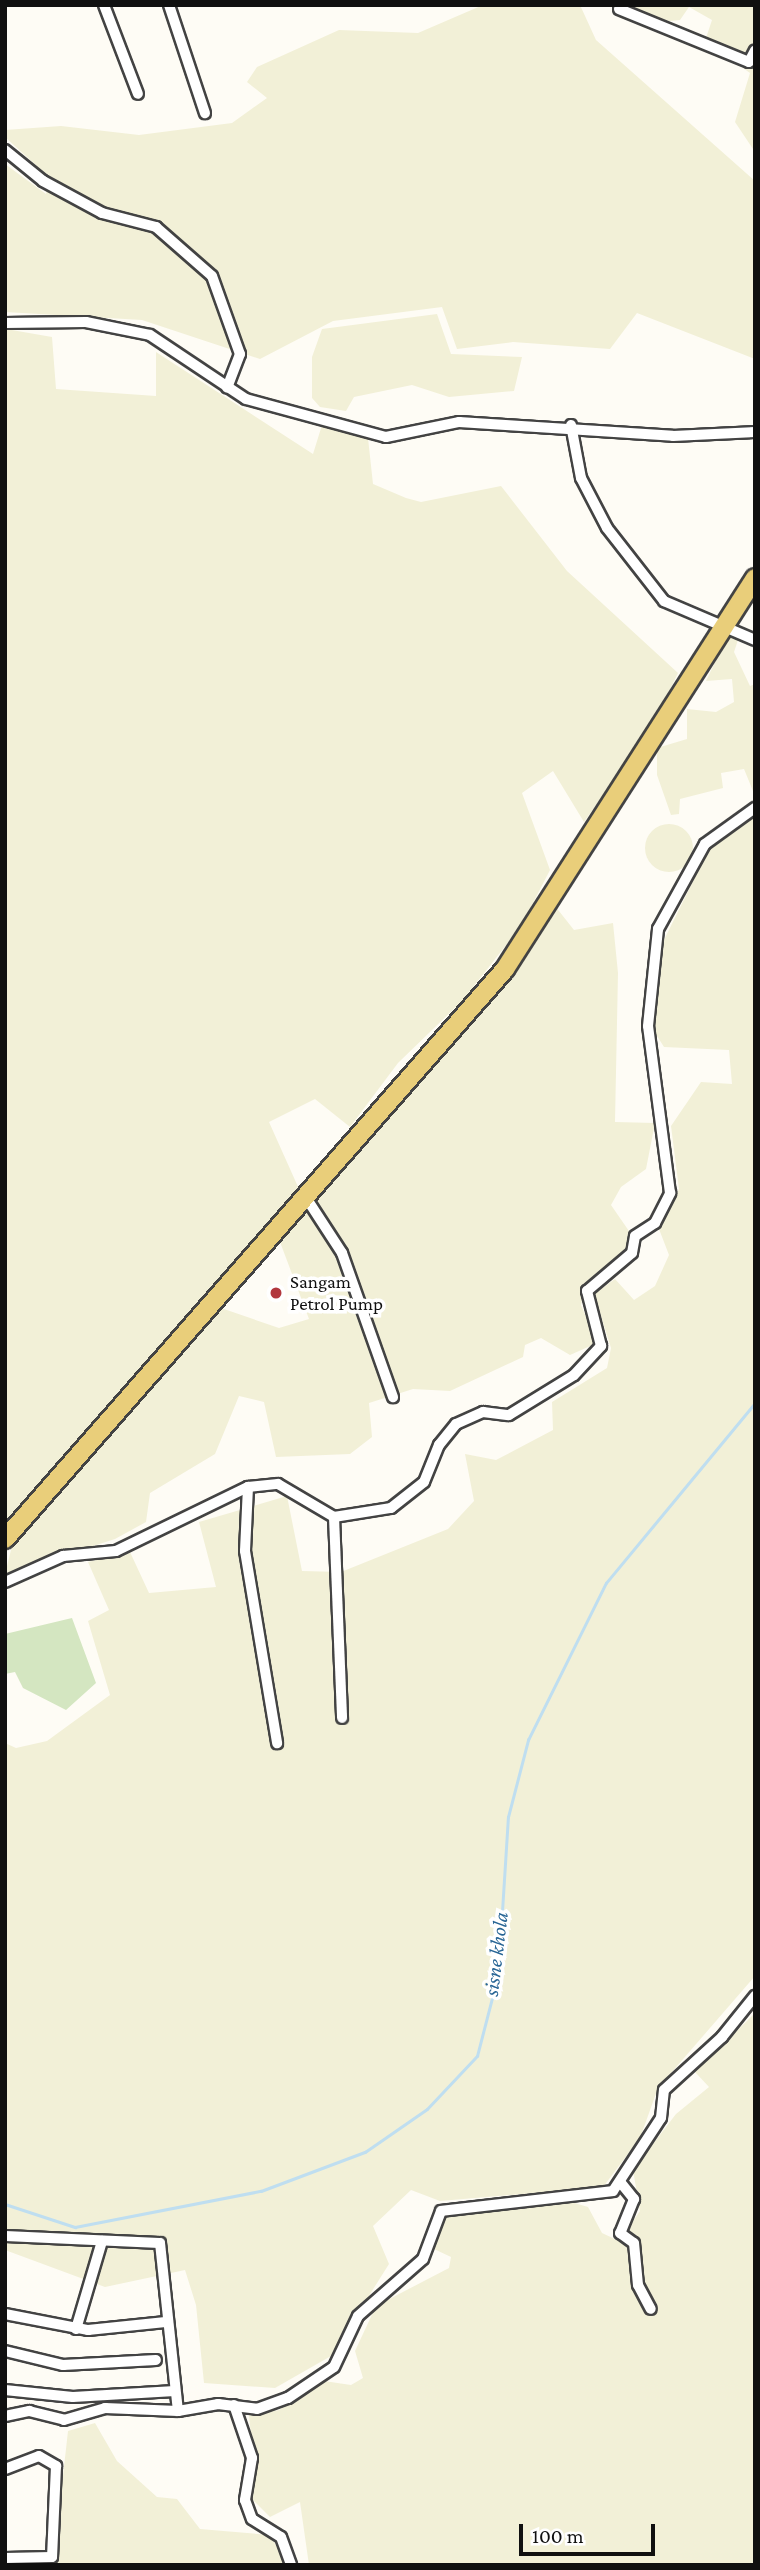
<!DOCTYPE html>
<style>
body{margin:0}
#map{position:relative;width:760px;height:2570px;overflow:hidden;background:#fefcf5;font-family:"Crimson Pro",serif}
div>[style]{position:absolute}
.farmland>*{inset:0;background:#f2f0d7}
.round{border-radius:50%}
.green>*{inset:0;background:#d4e6c1}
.stream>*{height:2.5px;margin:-1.25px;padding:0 1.25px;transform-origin:1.25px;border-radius:1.25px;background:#bfdef0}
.roads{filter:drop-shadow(2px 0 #434343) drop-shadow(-2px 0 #434343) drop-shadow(0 2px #434343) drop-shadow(0 -2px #434343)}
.street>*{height:10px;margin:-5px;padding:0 5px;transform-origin:5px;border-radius:5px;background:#fff}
.primary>*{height:18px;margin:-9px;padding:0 9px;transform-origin:9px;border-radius:9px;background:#e9ce7a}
.dots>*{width:19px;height:19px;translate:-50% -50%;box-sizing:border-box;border:4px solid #fff;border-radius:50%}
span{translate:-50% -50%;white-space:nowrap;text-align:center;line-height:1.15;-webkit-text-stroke:7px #fff;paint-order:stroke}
.poi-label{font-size:19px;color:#101010}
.left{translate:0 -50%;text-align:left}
.water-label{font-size:21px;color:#276595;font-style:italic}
.frame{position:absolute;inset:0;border:7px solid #101010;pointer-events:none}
.scale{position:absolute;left:519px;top:2524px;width:136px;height:32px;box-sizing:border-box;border:4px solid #101010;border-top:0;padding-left:9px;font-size:21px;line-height:24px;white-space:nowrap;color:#101010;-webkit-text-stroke:5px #fff;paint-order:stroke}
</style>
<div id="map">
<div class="farmland">
<div style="clip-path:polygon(483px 5px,580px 5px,596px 40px,755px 181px,755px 359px,637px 313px,610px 349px,513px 342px,457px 349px,442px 307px,333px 321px,260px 359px,142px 320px,5px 312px,5px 164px,46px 194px,50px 178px,5px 137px,5px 130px,61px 126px,139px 135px,232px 123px,267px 98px,247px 82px,257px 67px,339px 30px,418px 33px)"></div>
<div style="clip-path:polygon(629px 5px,755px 5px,755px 152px,735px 122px,750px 73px,705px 41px,712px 20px,689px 7px,680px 20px,661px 22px)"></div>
<div style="clip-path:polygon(437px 314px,451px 354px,522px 357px,514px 391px,449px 397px,412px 385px,354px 397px,346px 411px,320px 407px,312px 398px,312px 357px,322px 329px)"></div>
<div style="clip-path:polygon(6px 329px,52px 337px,56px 389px,156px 396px,156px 352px,313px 454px,322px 425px,368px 438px,373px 484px,406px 498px,421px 502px,501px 486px,567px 571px,678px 673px,654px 722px,584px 822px,553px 771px,522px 793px,550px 870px,521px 926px,463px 1000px,398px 1063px,350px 1127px,315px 1099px,269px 1122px,299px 1189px,5px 1525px)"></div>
<div style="clip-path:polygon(729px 633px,740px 634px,734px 652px,750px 686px,755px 684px,755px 796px,744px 769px,721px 773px,723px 788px,680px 799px,679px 814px,671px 815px,657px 775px,657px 748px,687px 739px,687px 709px,716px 712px,734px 702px,732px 679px,706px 681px)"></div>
<div style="clip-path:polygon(755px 816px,755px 1976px,658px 2088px,640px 2138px,603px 2187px,440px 2201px,411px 2190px,373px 2226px,389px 2264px,331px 2356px,275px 2388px,204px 2383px,196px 2305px,185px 2270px,105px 2287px,5px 2250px,5px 1743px,16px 1748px,47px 1741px,110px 1695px,88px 1621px,109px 1610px,88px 1562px,130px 1552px,149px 1593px,216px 1587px,199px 1522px,287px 1496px,302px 1571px,341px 1572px,448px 1529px,474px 1501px,465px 1454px,496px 1460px,553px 1430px,552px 1402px,607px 1368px,611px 1348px,594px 1294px,615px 1279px,634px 1300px,655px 1286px,669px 1255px,659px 1229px,679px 1189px,671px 1126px,701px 1082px,732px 1084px,729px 1050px,664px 1047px,652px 1028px,660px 948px,711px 845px)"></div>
<div class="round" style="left:645px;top:824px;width:48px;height:48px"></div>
<div style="clip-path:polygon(555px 906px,574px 930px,613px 923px,618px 973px,615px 1122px,655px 1123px,646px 1169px,621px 1187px,611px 1205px,631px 1234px,629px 1251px,585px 1284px,581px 1305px,597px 1343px,570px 1355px,541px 1338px,525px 1345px,523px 1357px,450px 1391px,413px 1389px,369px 1403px,372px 1437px,350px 1454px,276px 1457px,264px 1402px,239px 1396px,215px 1454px,150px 1493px,146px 1522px,115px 1539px,5px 1574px,12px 1546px,81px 1460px,221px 1308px,279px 1328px,309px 1319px,280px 1242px,427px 1074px)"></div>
<div style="clip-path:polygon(755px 2013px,755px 2565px,309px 2565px,300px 2502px,270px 2517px,242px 2489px,252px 2446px,249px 2415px,279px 2410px,324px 2381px,351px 2385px,363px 2378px,355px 2351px,376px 2306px,449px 2268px,451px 2257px,434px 2249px,445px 2217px,571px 2202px,588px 2207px,602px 2233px,619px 2241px,640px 2211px,633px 2170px,676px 2114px,709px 2087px,695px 2072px)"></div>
<div style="clip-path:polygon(95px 2423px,117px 2461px,157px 2497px,177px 2499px,200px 2529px,270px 2535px,287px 2565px,53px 2565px,68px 2431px)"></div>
</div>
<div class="green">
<div style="clip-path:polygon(72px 1618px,96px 1683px,66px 1710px,23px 1688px,15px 1672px,5px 1674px,5px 1634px)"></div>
</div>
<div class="stream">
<div style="left:5px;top:2204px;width:74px;rotate:18.2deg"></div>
<div style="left:75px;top:2227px;width:189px;rotate:-11deg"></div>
<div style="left:261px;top:2191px;width:111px;rotate:-20.6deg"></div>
<div style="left:365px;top:2152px;width:75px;rotate:-34.7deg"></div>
<div style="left:427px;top:2109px;width:73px;rotate:-46.7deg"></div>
<div style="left:477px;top:2056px;width:84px;rotate:-75.5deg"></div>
<div style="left:498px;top:1975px;width:158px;rotate:-86.4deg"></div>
<div style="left:508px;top:1817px;width:80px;rotate:-75.4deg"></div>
<div style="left:528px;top:1740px;width:175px;rotate:-63.6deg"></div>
<div style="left:606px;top:1583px;width:234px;rotate:-50.4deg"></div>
</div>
<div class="roads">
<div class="street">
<div style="left:104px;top:5px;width:95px;rotate:69.1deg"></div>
<div style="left:169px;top:5px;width:114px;rotate:71.6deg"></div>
<div style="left:619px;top:9px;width:140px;rotate:22.2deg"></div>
<div style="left:749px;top:62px;width:13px;rotate:-63deg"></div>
<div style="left:5px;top:150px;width:49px;rotate:39.2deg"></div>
<div style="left:43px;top:181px;width:67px;rotate:28.5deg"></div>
<div style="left:102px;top:213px;width:56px;rotate:14.5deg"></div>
<div style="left:156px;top:227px;width:74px;rotate:41.2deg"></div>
<div style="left:212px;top:276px;width:83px;rotate:70.3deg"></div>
<div style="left:240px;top:354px;width:36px;rotate:111deg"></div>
<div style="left:5px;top:323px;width:81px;rotate:-0.7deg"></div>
<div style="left:86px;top:322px;width:65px;rotate:11.5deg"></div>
<div style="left:150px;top:335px;width:115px;rotate:33.7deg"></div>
<div style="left:246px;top:399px;width:145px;rotate:15.2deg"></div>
<div style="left:386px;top:437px;width:75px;rotate:-11.6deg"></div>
<div style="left:459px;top:422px;width:214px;rotate:3.7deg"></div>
<div style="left:673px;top:436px;width:82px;rotate:-2.8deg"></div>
<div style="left:571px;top:425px;width:54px;rotate:79.3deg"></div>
<div style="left:581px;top:478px;width:56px;rotate:62.5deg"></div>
<div style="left:607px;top:528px;width:93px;rotate:52deg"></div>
<div style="left:664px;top:601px;width:99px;rotate:23.2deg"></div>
<div style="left:305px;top:1196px;width:68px;rotate:57deg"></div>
<div style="left:342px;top:1253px;width:153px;rotate:70.5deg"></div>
<div style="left:248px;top:1487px;width:64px;rotate:92.7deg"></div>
<div style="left:245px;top:1551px;width:195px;rotate:80.5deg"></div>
<div style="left:334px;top:1517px;width:201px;rotate:87.7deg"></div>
<div style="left:5px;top:1582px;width:64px;rotate:-24.1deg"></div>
<div style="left:63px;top:1556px;width:53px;rotate:-5.4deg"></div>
<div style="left:116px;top:1551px;width:147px;rotate:-25.9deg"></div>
<div style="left:248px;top:1487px;width:30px;rotate:-6deg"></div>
<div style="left:278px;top:1484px;width:65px;rotate:30.5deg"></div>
<div style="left:334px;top:1517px;width:58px;rotate:-9deg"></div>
<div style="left:391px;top:1508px;width:42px;rotate:-38.2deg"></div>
<div style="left:424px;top:1482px;width:40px;rotate:-68deg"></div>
<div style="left:439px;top:1445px;width:27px;rotate:-51deg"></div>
<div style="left:456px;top:1424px;width:30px;rotate:-24deg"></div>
<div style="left:483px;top:1412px;width:26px;rotate:7deg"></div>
<div style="left:509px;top:1415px;width:76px;rotate:-31.6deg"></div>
<div style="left:574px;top:1375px;width:40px;rotate:-47deg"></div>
<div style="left:601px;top:1346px;width:57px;rotate:-104.3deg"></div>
<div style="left:587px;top:1291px;width:59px;rotate:-40.2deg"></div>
<div style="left:632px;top:1253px;width:17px;rotate:-80deg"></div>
<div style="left:635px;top:1236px;width:24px;rotate:-33deg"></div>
<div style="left:655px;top:1223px;width:34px;rotate:-63deg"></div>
<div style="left:670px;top:1193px;width:168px;rotate:-97.5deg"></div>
<div style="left:648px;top:1026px;width:98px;rotate:-84.1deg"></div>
<div style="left:658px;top:929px;width:97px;rotate:-61.1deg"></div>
<div style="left:705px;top:844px;width:62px;rotate:-35.8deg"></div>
<div style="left:621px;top:2183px;width:21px;rotate:51deg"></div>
<div style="left:634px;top:2199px;width:37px;rotate:112deg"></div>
<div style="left:620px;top:2233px;width:17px;rotate:36deg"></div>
<div style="left:634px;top:2243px;width:42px;rotate:84.6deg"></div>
<div style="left:638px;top:2285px;width:27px;rotate:62deg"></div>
<div style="left:5px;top:2236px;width:155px;rotate:2.6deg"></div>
<div style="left:160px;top:2243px;width:169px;rotate:83.9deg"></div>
<div style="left:5px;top:2314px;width:85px;rotate:10.9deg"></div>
<div style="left:88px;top:2330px;width:78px;rotate:-5.9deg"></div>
<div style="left:76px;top:2329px;width:92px;rotate:-73.5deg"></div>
<div style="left:5px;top:2351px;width:60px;rotate:13.6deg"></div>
<div style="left:63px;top:2365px;width:93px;rotate:-3.1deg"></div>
<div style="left:5px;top:2390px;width:68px;rotate:5.9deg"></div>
<div style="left:73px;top:2397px;width:102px;rotate:-3.4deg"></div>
<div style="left:234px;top:2405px;width:56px;rotate:71.2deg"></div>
<div style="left:252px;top:2458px;width:43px;rotate:99.5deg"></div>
<div style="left:245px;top:2500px;width:20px;rotate:70deg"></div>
<div style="left:252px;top:2519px;width:34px;rotate:32deg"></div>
<div style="left:281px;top:2537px;width:30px;rotate:70deg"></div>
<div style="left:5px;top:2416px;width:25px;rotate:-12deg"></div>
<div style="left:29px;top:2411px;width:36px;rotate:14deg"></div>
<div style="left:64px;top:2420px;width:43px;rotate:-16.3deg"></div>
<div style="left:105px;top:2408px;width:73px;rotate:2.4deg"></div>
<div style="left:178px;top:2411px;width:41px;rotate:-9.9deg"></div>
<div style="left:218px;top:2404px;width:39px;rotate:7deg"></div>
<div style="left:257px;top:2409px;width:33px;rotate:-20deg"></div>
<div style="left:288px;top:2398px;width:55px;rotate:-34deg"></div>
<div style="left:334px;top:2367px;width:56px;rotate:-64.8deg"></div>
<div style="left:358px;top:2316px;width:86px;rotate:-41.2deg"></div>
<div style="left:423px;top:2259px;width:51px;rotate:-69.4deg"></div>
<div style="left:441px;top:2211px;width:173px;rotate:-6.6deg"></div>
<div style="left:613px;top:2191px;width:87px;rotate:-56.7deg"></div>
<div style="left:661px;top:2118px;width:28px;rotate:-84deg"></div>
<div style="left:664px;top:2090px;width:79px;rotate:-42.4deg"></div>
<div style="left:722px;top:2037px;width:53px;rotate:-51.2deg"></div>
<div style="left:5px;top:2469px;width:36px;rotate:-21deg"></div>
<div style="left:39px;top:2456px;width:20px;rotate:30deg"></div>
<div style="left:56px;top:2466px;width:91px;rotate:92.5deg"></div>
<div style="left:52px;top:2557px;width:47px;rotate:178.8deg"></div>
</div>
<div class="primary">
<div style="left:5px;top:1539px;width:758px;rotate:-48.74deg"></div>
<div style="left:505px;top:969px;width:464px;rotate:-57.4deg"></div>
</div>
</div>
<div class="dots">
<div style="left:276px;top:1293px;background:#b2373d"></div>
</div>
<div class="poi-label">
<span class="left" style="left:290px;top:1293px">Sangam<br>Petrol Pump</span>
</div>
<div class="water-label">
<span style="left:496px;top:1954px;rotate:-83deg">sisne khola</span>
</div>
<div class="frame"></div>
<div class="scale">100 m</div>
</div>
